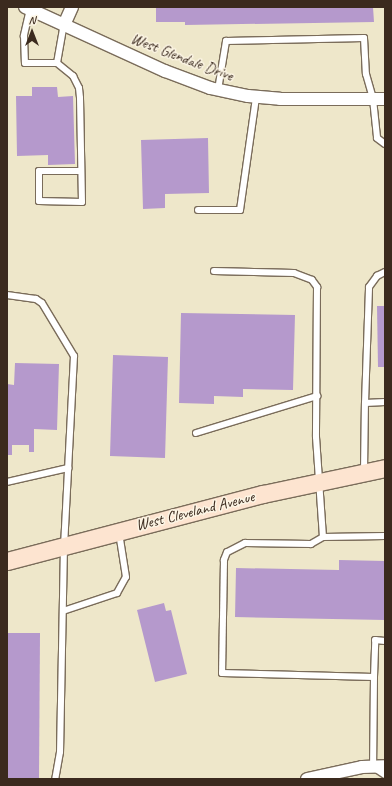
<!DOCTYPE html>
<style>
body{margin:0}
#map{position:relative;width:392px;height:786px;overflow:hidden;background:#eee7ca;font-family:Caveat,sans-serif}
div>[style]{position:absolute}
.building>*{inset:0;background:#b599cc}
.roads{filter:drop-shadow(1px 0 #7a6c5a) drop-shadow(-1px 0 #7a6c5a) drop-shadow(0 1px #7a6c5a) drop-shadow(0 -1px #7a6c5a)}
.service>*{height:6px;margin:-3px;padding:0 3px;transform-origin:3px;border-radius:3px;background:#fff}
.minor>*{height:12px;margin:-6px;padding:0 6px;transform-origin:6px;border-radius:6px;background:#fff}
.secondary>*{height:17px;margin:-8.5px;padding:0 8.5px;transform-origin:8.5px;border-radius:8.5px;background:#fde4d0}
span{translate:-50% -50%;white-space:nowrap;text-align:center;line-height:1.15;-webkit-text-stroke:3px #fcf5e5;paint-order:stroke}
.street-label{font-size:16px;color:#3b2a1e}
.frame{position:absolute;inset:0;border:8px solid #3b2a1e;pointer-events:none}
.north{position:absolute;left:12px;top:12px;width:40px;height:40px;-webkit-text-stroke:3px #fcf5e5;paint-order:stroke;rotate:0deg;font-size:11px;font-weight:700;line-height:16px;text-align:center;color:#3b2a1e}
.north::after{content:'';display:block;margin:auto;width:14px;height:18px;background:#3b2a1e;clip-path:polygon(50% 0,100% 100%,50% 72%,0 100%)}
</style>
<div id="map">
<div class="building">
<div style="clip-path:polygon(156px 7px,373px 7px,374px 22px,185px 25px,185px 22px,156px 22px)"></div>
<div style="clip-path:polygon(32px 87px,57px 87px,58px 97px,73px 96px,75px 164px,48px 165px,48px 155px,17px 156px,16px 96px,32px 96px)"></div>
<div style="clip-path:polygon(208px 138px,209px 193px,165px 194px,165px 208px,143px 209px,141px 140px)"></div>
<div style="clip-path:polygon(377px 306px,385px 306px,385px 367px,378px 367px)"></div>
<div style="clip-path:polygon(181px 313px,295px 315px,293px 390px,243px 389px,243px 397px,214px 396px,214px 404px,179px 403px)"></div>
<div style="clip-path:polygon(113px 355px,168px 357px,165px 458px,110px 456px)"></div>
<div style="clip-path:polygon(15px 363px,59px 364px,57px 430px,34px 429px,34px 452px,29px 452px,29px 445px,12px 445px,12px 455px,7px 455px,7px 384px,14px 385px)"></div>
<div style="clip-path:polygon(339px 560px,385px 561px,385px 620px,235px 617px,236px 568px,339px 570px)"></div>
<div style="clip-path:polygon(164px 603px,166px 611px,171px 610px,187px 674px,155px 682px,137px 610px)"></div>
<div style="clip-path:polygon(7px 633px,40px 633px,39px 779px,7px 779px)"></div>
</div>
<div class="roads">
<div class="service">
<div style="left:30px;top:9px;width:28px;rotate:103deg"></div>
<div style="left:24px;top:36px;width:27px;rotate:88deg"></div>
<div style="left:25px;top:63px;width:32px"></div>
<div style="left:57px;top:63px;width:39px;rotate:-80deg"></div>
<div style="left:57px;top:63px;width:21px;rotate:39deg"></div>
<div style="left:73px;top:76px;width:13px;rotate:63deg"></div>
<div style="left:79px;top:88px;width:10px;rotate:84deg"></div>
<div style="left:80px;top:98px;width:104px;rotate:88.9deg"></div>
<div style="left:82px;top:202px;width:43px;rotate:-178.7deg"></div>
<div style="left:39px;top:201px;width:30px;rotate:-90deg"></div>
<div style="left:39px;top:171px;width:42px"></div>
<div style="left:218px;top:90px;width:50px;rotate:-80.7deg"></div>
<div style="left:226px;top:41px;width:138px;rotate:-1.2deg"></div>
<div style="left:364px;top:38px;width:36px;rotate:87deg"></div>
<div style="left:366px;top:74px;width:26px;rotate:74deg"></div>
<div style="left:373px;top:99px;width:39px;rotate:84deg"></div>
<div style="left:377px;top:138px;width:10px;rotate:37deg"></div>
<div style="left:198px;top:210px;width:42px"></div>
<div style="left:240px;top:210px;width:114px;rotate:-81.9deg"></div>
<div style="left:214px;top:271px;width:80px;rotate:1.4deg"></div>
<div style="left:294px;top:273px;width:19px;rotate:21deg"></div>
<div style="left:312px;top:280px;width:9px;rotate:54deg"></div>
<div style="left:317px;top:287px;width:150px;rotate:90.4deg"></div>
<div style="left:316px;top:437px;width:100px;rotate:86deg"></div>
<div style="left:7px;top:295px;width:29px;rotate:8deg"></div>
<div style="left:36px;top:299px;width:7px;rotate:34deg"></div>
<div style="left:42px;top:303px;width:62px;rotate:58.9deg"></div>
<div style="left:74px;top:356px;width:189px;rotate:93deg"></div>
<div style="left:64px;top:545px;width:207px;rotate:91.1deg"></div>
<div style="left:60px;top:752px;width:27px;rotate:100deg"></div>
<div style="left:365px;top:403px;width:116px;rotate:-88deg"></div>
<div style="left:369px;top:287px;width:14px;rotate:-54deg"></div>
<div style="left:377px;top:276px;width:9px;rotate:-27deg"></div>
<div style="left:196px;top:433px;width:127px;rotate:-17deg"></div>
<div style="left:364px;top:471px;width:68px;rotate:-89.2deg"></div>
<div style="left:365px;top:403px;width:20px;rotate:-3deg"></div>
<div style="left:7px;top:482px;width:63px;rotate:-12.9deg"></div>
<div style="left:385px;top:536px;width:62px;rotate:179.1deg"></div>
<div style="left:323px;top:537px;width:14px;rotate:150deg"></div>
<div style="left:311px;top:544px;width:66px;rotate:-179.1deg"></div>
<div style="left:245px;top:543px;width:20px;rotate:153deg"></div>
<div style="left:227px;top:552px;width:9px;rotate:111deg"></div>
<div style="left:224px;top:560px;width:113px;rotate:91deg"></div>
<div style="left:222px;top:673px;width:152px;rotate:1.5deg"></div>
<div style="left:374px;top:677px;width:37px;rotate:-88deg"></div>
<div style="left:375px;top:640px;width:10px;rotate:6deg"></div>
<div style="left:63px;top:611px;width:57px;rotate:-18.4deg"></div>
<div style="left:117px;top:593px;width:18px;rotate:-61deg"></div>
<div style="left:126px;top:577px;width:45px;rotate:-99deg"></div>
<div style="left:374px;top:677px;width:90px;rotate:90.6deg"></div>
<div style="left:373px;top:767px;width:14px;rotate:34deg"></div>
</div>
<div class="minor">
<div style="left:25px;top:7px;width:154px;rotate:24.6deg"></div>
<div style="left:165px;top:71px;width:48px;rotate:20.7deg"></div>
<div style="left:210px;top:88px;width:39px;rotate:12deg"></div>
<div style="left:248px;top:96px;width:32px;rotate:5deg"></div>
<div style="left:280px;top:99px;width:105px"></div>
<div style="left:64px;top:25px;width:20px;rotate:-66deg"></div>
<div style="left:307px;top:779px;width:56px;rotate:-12.3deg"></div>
<div style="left:362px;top:767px;width:23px;rotate:-2deg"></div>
</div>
<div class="secondary">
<div style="left:7px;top:561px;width:265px;rotate:-14.7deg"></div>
<div style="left:263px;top:494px;width:125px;rotate:-12deg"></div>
</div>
</div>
<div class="street-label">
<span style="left:182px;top:57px;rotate:21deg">West Glendale Drive</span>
<span style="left:195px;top:511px;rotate:-14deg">West Cleveland Avenue</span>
</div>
<div class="frame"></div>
<div class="north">N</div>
</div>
